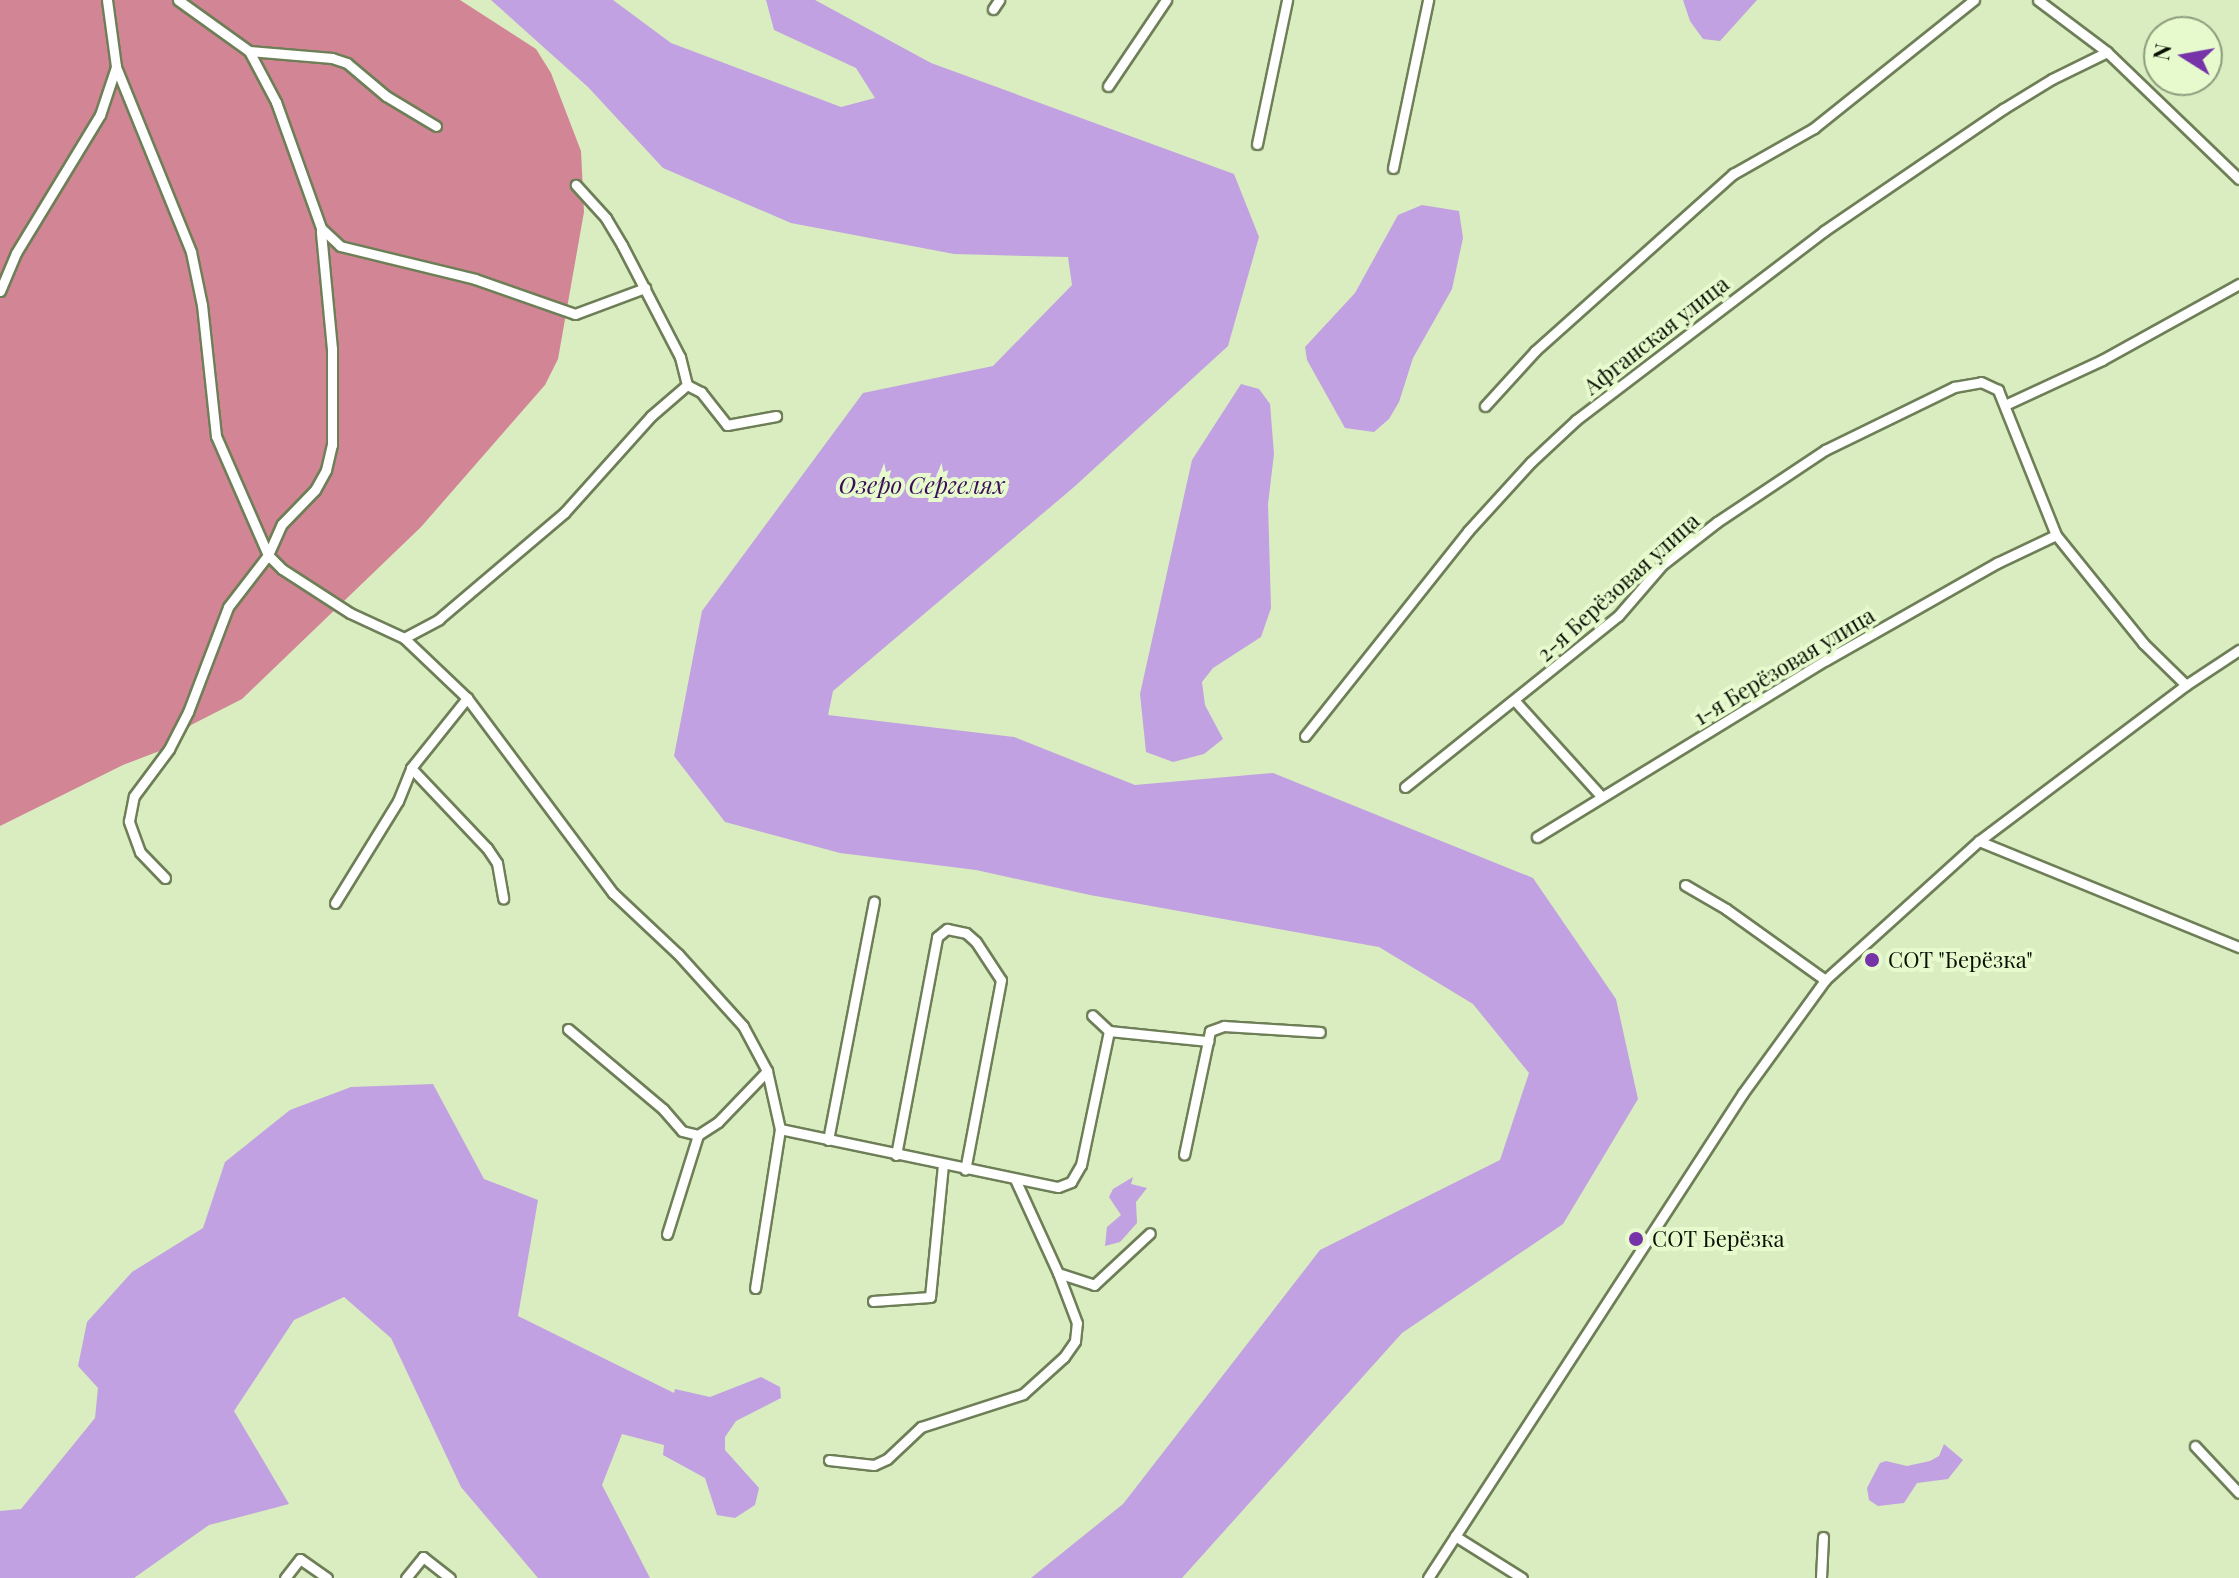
<!DOCTYPE html>
<meta charset="utf-8">
<style>
body{margin:0}
#map{position:relative;width:2239px;height:1578px;overflow:hidden;background:#d9edc1;font-family:"Playfair Display",serif}
div>[style]{position:absolute}
.forest>*{inset:0;background:#d28594}
.water>*{inset:0;background:#c1a1e1}
.roads{filter:drop-shadow(2px 0 #6e7f57) drop-shadow(-2px 0 #6e7f57) drop-shadow(0 2px #6e7f57) drop-shadow(0 -2px #6e7f57)}
.minor>*{height:9px;margin:-4.5px;padding:0 4.5px;transform-origin:4.5px;border-radius:4.5px;background:#fff}
.dots>*{width:22px;height:22px;translate:-50% -50%;box-sizing:border-box;border:4px solid #e6face;border-radius:50%}
span{translate:-50% -50%;white-space:nowrap;text-align:center;line-height:1.15;-webkit-text-stroke:8px #e6face;paint-order:stroke}
.street-label{font-size:22px;color:#090f03}
.poi-label{font-size:22px;color:#090f03}
.left{translate:0 -50%;text-align:left}
.water-label{font-size:24px;color:#3b0e5a;font-style:italic}
.north{position:absolute;left:2143px;top:16px;width:80px;height:80px;box-sizing:border-box;background:#e6face;border:2px solid #8e9c7d;border-radius:50%;rotate:281deg;font-size:22px;font-weight:700;line-height:32px;text-align:center;color:#090f03}
.north::after{content:'';display:block;margin:auto;width:28px;height:36px;background:#7634a8;clip-path:polygon(50% 0,100% 100%,50% 72%,0 100%)}
</style>
<div id="map">
<div class="forest">
<div style="clip-path:polygon(0 0,460px 0,536px 49px,551px 73px,581px 151px,584px 212px,558px 359px,545px 385px,421px 527px,242px 699px,191px 725px,170px 747px,123px 765px,0 826px)"></div>
</div>
<div class="water">
<div style="clip-path:polygon(491px 0,613px 0,671px 43px,841px 107px,875px 98px,856px 68px,774px 30px,766px 0,815px 0,931px 63px,1234px 174px,1259px 237px,1228px 346px,1074px 487px,833px 691px,828px 715px,1014px 737px,1135px 785px,1273px 773px,1533px 878px,1616px 999px,1638px 1099px,1563px 1224px,1402px 1333px,1182px 1578px,1031px 1578px,1123px 1504px,1320px 1250px,1500px 1160px,1529px 1073px,1473px 1004px,1379px 947px,1090px 895px,976px 870px,840px 853px,725px 822px,674px 756px,702px 611px,863px 393px,993px 366px,1072px 285px,1068px 257px,954px 254px,791px 223px,663px 168px,588px 87px)"></div>
<div style="clip-path:polygon(1683px 0,1757px 0,1720px 41px,1703px 39px,1690px 21px)"></div>
<div style="clip-path:polygon(1422px 205px,1459px 211px,1463px 238px,1452px 289px,1413px 358px,1399px 402px,1389px 419px,1374px 432px,1345px 428px,1307px 360px,1305px 347px,1355px 293px,1398px 215px)"></div>
<div style="clip-path:polygon(1241px 384px,1259px 389px,1270px 404px,1274px 454px,1268px 504px,1271px 608px,1261px 637px,1213px 668px,1202px 682px,1205px 705px,1223px 739px,1204px 754px,1173px 762px,1146px 752px,1140px 694px,1192px 460px)"></div>
<div style="clip-path:polygon(433px 1084px,484px 1179px,538px 1200px,518px 1316px,674px 1393px,675px 1389px,710px 1397px,761px 1377px,780px 1387px,781px 1398px,736px 1421px,725px 1437px,725px 1450px,759px 1488px,755px 1505px,735px 1518px,717px 1515px,705px 1478px,663px 1455px,664px 1445px,622px 1434px,602px 1485px,650px 1578px,538px 1578px,461px 1487px,391px 1338px,344px 1297px,294px 1320px,234px 1411px,289px 1504px,209px 1525px,134px 1578px,0 1578px,0 1511px,21px 1509px,95px 1418px,98px 1388px,78px 1366px,87px 1322px,132px 1272px,203px 1228px,225px 1162px,290px 1110px,351px 1087px)"></div>
<div style="clip-path:polygon(1133px 1177px,1131px 1184px,1147px 1188px,1136px 1202px,1137px 1223px,1120px 1242px,1105px 1246px,1107px 1227px,1121px 1215px,1109px 1197px,1113px 1189px)"></div>
<div style="clip-path:polygon(1944px 1444px,1963px 1460px,1948px 1479px,1917px 1483px,1904px 1503px,1878px 1506px,1869px 1500px,1867px 1488px,1880px 1463px,1886px 1461px,1907px 1466px,1930px 1461px,1939px 1456px)"></div>
</div>
<div class="roads">
<div class="minor">
<div style="left:107px;top:0;width:68px;rotate:82.3deg"></div>
<div style="left:116px;top:67px;width:200px;rotate:67.9deg"></div>
<div style="left:191px;top:252px;width:54px;rotate:78.3deg"></div>
<div style="left:202px;top:305px;width:132px;rotate:83.9deg"></div>
<div style="left:216px;top:436px;width:130px;rotate:66.4deg"></div>
<div style="left:268px;top:555px;width:20px;rotate:45deg"></div>
<div style="left:282px;top:569px;width:81px;rotate:32.9deg"></div>
<div style="left:350px;top:613px;width:60px;rotate:24.8deg"></div>
<div style="left:404px;top:638px;width:87px;rotate:43.6deg"></div>
<div style="left:467px;top:698px;width:244px;rotate:53.2deg"></div>
<div style="left:613px;top:893px;width:89px;rotate:43.2deg"></div>
<div style="left:678px;top:954px;width:97px;rotate:47.9deg"></div>
<div style="left:743px;top:1026px;width:51px;rotate:61.9deg"></div>
<div style="left:767px;top:1071px;width:59px;rotate:77.4deg"></div>
<div style="left:780px;top:1129px;width:161px;rotate:98.9deg"></div>
<div style="left:178px;top:0;width:87px;rotate:35.7deg"></div>
<div style="left:2038px;top:0;width:86px;rotate:37deg"></div>
<div style="left:2107px;top:52px;width:183px;rotate:43.9deg"></div>
<div style="left:993px;top:9px;width:11px;rotate:-56deg"></div>
<div style="left:1108px;top:86px;width:104px;rotate:-56deg"></div>
<div style="left:436px;top:126px;width:58px;rotate:-149deg"></div>
<div style="left:386px;top:96px;width:51px;rotate:-139.8deg"></div>
<div style="left:347px;top:63px;width:16px;rotate:-162deg"></div>
<div style="left:332px;top:58px;width:83px;rotate:-175.2deg"></div>
<div style="left:249px;top:51px;width:58px;rotate:62.1deg"></div>
<div style="left:276px;top:102px;width:134px;rotate:70.3deg"></div>
<div style="left:321px;top:228px;width:26px;rotate:43deg"></div>
<div style="left:340px;top:246px;width:139px;rotate:13.7deg"></div>
<div style="left:475px;top:279px;width:106px;rotate:19.3deg"></div>
<div style="left:575px;top:314px;width:75px;rotate:-20.4deg"></div>
<div style="left:1257px;top:144px;width:147px;rotate:-78.2deg"></div>
<div style="left:1393px;top:168px;width:172px;rotate:-78.2deg"></div>
<div style="left:0;top:291px;width:41px;rotate:-67.2deg"></div>
<div style="left:16px;top:253px;width:162px;rotate:-58.7deg"></div>
<div style="left:100px;top:115px;width:51px;rotate:-71.6deg"></div>
<div style="left:687px;top:385px;width:16px;rotate:27deg"></div>
<div style="left:701px;top:392px;width:42px;rotate:51.8deg"></div>
<div style="left:727px;top:425px;width:50px;rotate:-10.4deg"></div>
<div style="left:2005px;top:405px;width:107px;rotate:-24.9deg"></div>
<div style="left:2102px;top:360px;width:157px;rotate:-29deg"></div>
<div style="left:1485px;top:406px;width:74px;rotate:-47.7deg"></div>
<div style="left:1535px;top:351px;width:266px;rotate:-41.8deg"></div>
<div style="left:1733px;top:174px;width:93px;rotate:-29.6deg"></div>
<div style="left:1814px;top:128px;width:205px;rotate:-38.7deg"></div>
<div style="left:404px;top:638px;width:40px;rotate:-28deg"></div>
<div style="left:439px;top:619px;width:164px;rotate:-40.3deg"></div>
<div style="left:564px;top:513px;width:130px;rotate:-48.1deg"></div>
<div style="left:651px;top:416px;width:48px;rotate:-40.7deg"></div>
<div style="left:687px;top:385px;width:29px;rotate:-104deg"></div>
<div style="left:680px;top:357px;width:126px;rotate:-117.4deg"></div>
<div style="left:622px;top:245px;width:31px;rotate:-121deg"></div>
<div style="left:606px;top:218px;width:45px;rotate:-132.3deg"></div>
<div style="left:1516px;top:702px;width:127px;rotate:47.9deg"></div>
<div style="left:1305px;top:736px;width:262px;rotate:-51.5deg"></div>
<div style="left:1468px;top:531px;width:93px;rotate:-47.6deg"></div>
<div style="left:1531px;top:462px;width:62px;rotate:-43deg"></div>
<div style="left:1576px;top:420px;width:312px;rotate:-37.3deg"></div>
<div style="left:1824px;top:231px;width:217px;rotate:-34.3deg"></div>
<div style="left:2003px;top:109px;width:57px;rotate:-31.5deg"></div>
<div style="left:2052px;top:79px;width:61px;rotate:-26.1deg"></div>
<div style="left:411px;top:768px;width:110px;rotate:46.5deg"></div>
<div style="left:487px;top:848px;width:18px;rotate:56deg"></div>
<div style="left:497px;top:863px;width:36px;rotate:80deg"></div>
<div style="left:1405px;top:787px;width:273px;rotate:-38.8deg"></div>
<div style="left:1618px;top:616px;width:67px;rotate:-49.2deg"></div>
<div style="left:1662px;top:565px;width:70px;rotate:-38deg"></div>
<div style="left:1717px;top:522px;width:130px;rotate:-33.7deg"></div>
<div style="left:1825px;top:450px;width:144px;rotate:-26deg"></div>
<div style="left:1954px;top:387px;width:27px;rotate:-10deg"></div>
<div style="left:1981px;top:382px;width:19px;rotate:25deg"></div>
<div style="left:1998px;top:390px;width:156px;rotate:68.2deg"></div>
<div style="left:2056px;top:535px;width:139px;rotate:51.1deg"></div>
<div style="left:2143px;top:643px;width:60px;rotate:44.3deg"></div>
<div style="left:1537px;top:837px;width:339px;rotate:-31.5deg"></div>
<div style="left:1826px;top:660px;width:197px;rotate:-29.6deg"></div>
<div style="left:1997px;top:563px;width:65px;rotate:-25.4deg"></div>
<div style="left:1979px;top:841px;width:281px;rotate:22.2deg"></div>
<div style="left:165px;top:878px;width:36px;rotate:-134deg"></div>
<div style="left:140px;top:852px;width:33px;rotate:-110deg"></div>
<div style="left:129px;top:821px;width:25px;rotate:-79deg"></div>
<div style="left:134px;top:796px;width:59px;rotate:-53.3deg"></div>
<div style="left:169px;top:749px;width:42px;rotate:-62.8deg"></div>
<div style="left:188px;top:712px;width:112px;rotate:-69.1deg"></div>
<div style="left:228px;top:607px;width:66px;rotate:-52.4deg"></div>
<div style="left:268px;top:555px;width:34px;rotate:-66deg"></div>
<div style="left:282px;top:524px;width:47px;rotate:-45.9deg"></div>
<div style="left:315px;top:490px;width:23px;rotate:-61deg"></div>
<div style="left:326px;top:470px;width:26px;rotate:-77deg"></div>
<div style="left:332px;top:445px;width:96px;rotate:-90deg"></div>
<div style="left:332px;top:349px;width:118px;rotate:-95.4deg"></div>
<div style="left:1685px;top:885px;width:48px;rotate:30.3deg"></div>
<div style="left:1726px;top:909px;width:122px;rotate:35.6deg"></div>
<div style="left:335px;top:903px;width:120px;rotate:-58.3deg"></div>
<div style="left:398px;top:801px;width:35px;rotate:-68deg"></div>
<div style="left:411px;top:768px;width:90px;rotate:-51.3deg"></div>
<div style="left:568px;top:1029px;width:124px;rotate:40.1deg"></div>
<div style="left:663px;top:1109px;width:29px;rotate:49deg"></div>
<div style="left:682px;top:1131px;width:16px;rotate:14deg"></div>
<div style="left:1109px;top:1031px;width:100px;rotate:5.8deg"></div>
<div style="left:1208px;top:1041px;width:116px;rotate:101.9deg"></div>
<div style="left:1208px;top:1041px;width:10px;rotate:-79deg"></div>
<div style="left:1210px;top:1031px;width:15px;rotate:-20deg"></div>
<div style="left:1224px;top:1026px;width:96px;rotate:3.6deg"></div>
<div style="left:780px;top:1129px;width:284px;rotate:11.8deg"></div>
<div style="left:1058px;top:1187px;width:14px;rotate:-21deg"></div>
<div style="left:1071px;top:1182px;width:20px;rotate:-60deg"></div>
<div style="left:1081px;top:1165px;width:137px;rotate:-78.2deg"></div>
<div style="left:1109px;top:1031px;width:23px;rotate:-137deg"></div>
<div style="left:828px;top:1140px;width:243px;rotate:-79.1deg"></div>
<div style="left:896px;top:1155px;width:222px;rotate:-79.3deg"></div>
<div style="left:937px;top:937px;width:13px;rotate:-39deg"></div>
<div style="left:947px;top:929px;width:19px;rotate:12deg"></div>
<div style="left:966px;top:933px;width:13px;rotate:42deg"></div>
<div style="left:976px;top:942px;width:45px;rotate:56.7deg"></div>
<div style="left:1001px;top:980px;width:193px;rotate:100.7deg"></div>
<div style="left:667px;top:1234px;width:104px;rotate:-72.6deg"></div>
<div style="left:698px;top:1135px;width:24px;rotate:-33deg"></div>
<div style="left:718px;top:1122px;width:71px;rotate:-46.1deg"></div>
<div style="left:1058px;top:1273px;width:38px;rotate:18deg"></div>
<div style="left:1094px;top:1285px;width:76px;rotate:-42.9deg"></div>
<div style="left:873px;top:1301px;width:57px;rotate:-4deg"></div>
<div style="left:930px;top:1297px;width:134px;rotate:-84.4deg"></div>
<div style="left:2195px;top:1446px;width:64px;rotate:46.9deg"></div>
<div style="left:829px;top:1460px;width:45px;rotate:6.3deg"></div>
<div style="left:874px;top:1465px;width:14px;rotate:-25deg"></div>
<div style="left:887px;top:1459px;width:47px;rotate:-43.3deg"></div>
<div style="left:921px;top:1427px;width:107px;rotate:-17.9deg"></div>
<div style="left:1023px;top:1394px;width:55px;rotate:-42.1deg"></div>
<div style="left:1064px;top:1357px;width:19px;rotate:-55deg"></div>
<div style="left:1075px;top:1341px;width:18px;rotate:-84deg"></div>
<div style="left:1077px;top:1323px;width:53px;rotate:-110.8deg"></div>
<div style="left:1058px;top:1273px;width:103px;rotate:-114.6deg"></div>
<div style="left:1455px;top:1536px;width:79px;rotate:32.1deg"></div>
<div style="left:285px;top:1578px;width:24px;rotate:-52deg"></div>
<div style="left:300px;top:1559px;width:33px;rotate:35deg"></div>
<div style="left:406px;top:1578px;width:27px;rotate:-51deg"></div>
<div style="left:423px;top:1557px;width:34px;rotate:38deg"></div>
<div style="left:1428px;top:1578px;width:578px;rotate:-57deg"></div>
<div style="left:1743px;top:1093px;width:140px;rotate:-54deg"></div>
<div style="left:1825px;top:980px;width:207px;rotate:-42.1deg"></div>
<div style="left:1979px;top:841px;width:259px;rotate:-37deg"></div>
<div style="left:2186px;top:685px;width:64px;rotate:-33.4deg"></div>
<div style="left:1821px;top:1578px;width:41px;rotate:-87.2deg"></div>
</div>
</div>
<div class="dots">
<div style="left:1872px;top:960px;background:#7634a8"></div>
<div style="left:1636px;top:1239px;background:#7634a8"></div>
</div>
<div class="street-label">
<span style="left:1656px;top:335px;rotate:-38deg">Афганская улица</span>
<span style="left:1618px;top:587px;rotate:-42deg">2-я Берёзовая улица</span>
<span style="left:1784px;top:666px;rotate:-31deg">1-я Берёзовая улица</span>
</div>
<div class="poi-label">
<span class="left" style="left:1888px;top:960px">СОТ "Берёзка"</span>
<span class="left" style="left:1652px;top:1239px">СОТ Берёзка</span>
</div>
<div class="water-label">
<span style="left:922px;top:485px">Озеро Сергелях</span>
</div>
<div class="north">N</div>
</div>
